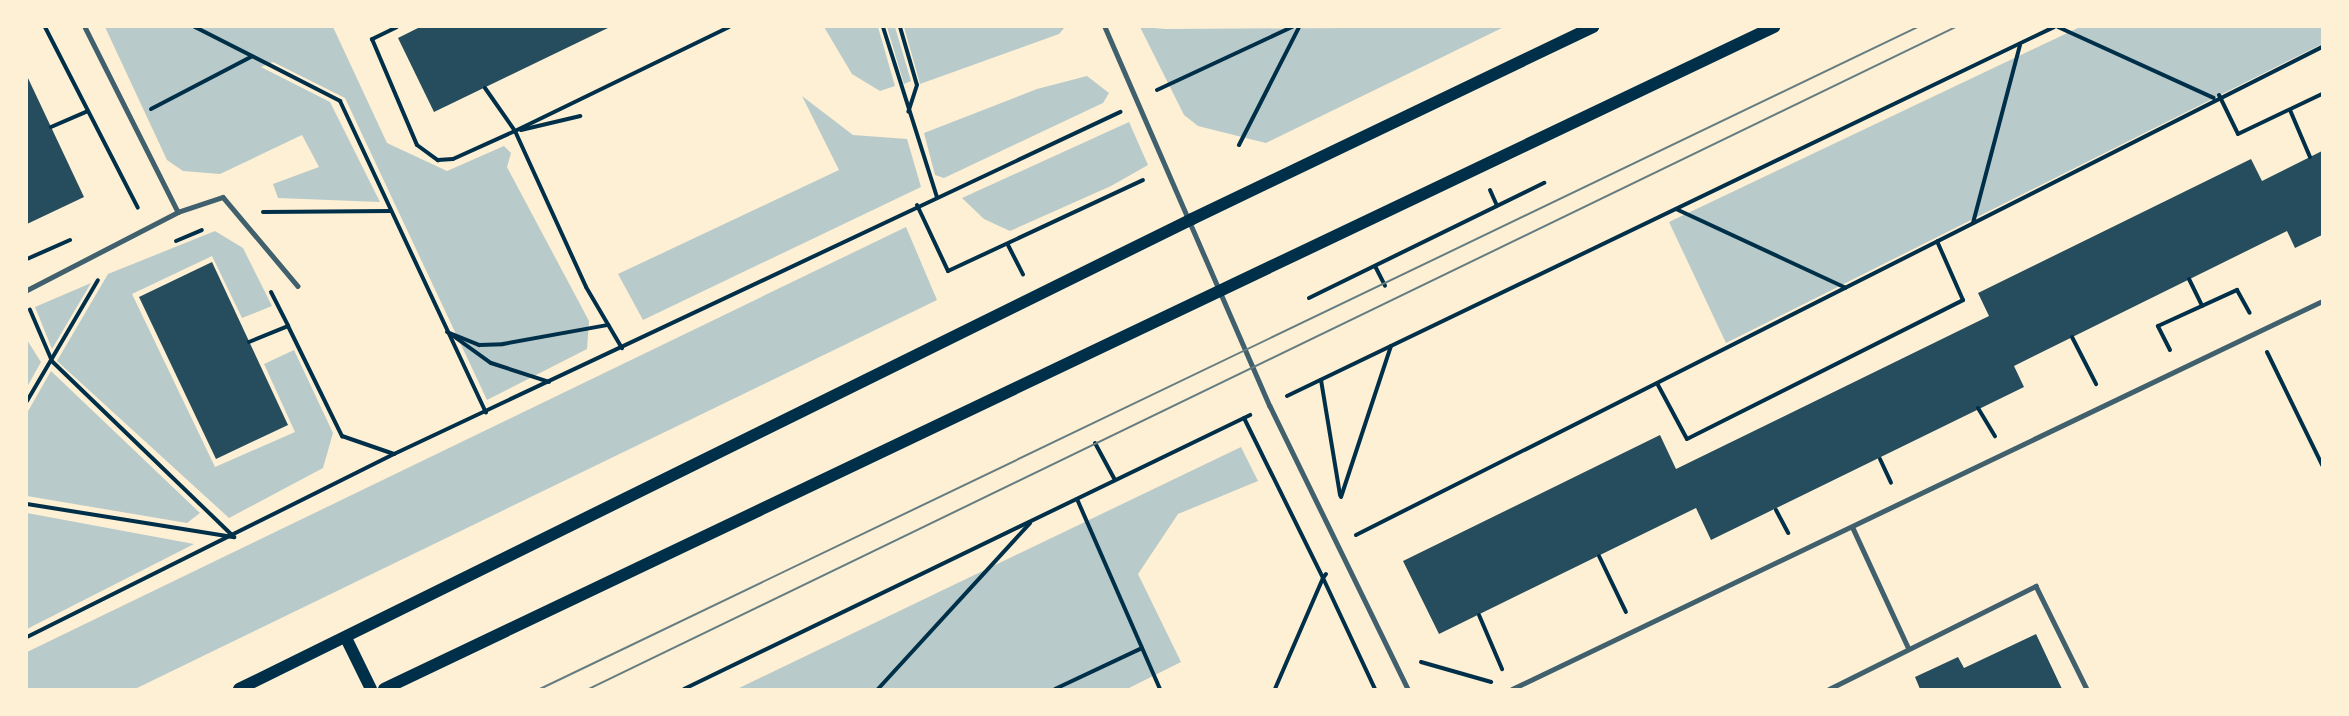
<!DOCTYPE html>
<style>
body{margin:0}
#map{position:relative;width:2349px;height:716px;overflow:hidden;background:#fdf0d5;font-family:"Noto Sans",sans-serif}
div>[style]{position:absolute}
.green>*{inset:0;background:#b9caca}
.building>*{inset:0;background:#264d5e}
.path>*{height:4px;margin:-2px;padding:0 2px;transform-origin:2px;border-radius:2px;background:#003049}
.service>*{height:4.5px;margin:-2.25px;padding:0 2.25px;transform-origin:2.25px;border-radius:2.25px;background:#3f606c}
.secondary>*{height:12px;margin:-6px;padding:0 6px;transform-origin:6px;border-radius:6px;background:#003049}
.tram>*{height:1.5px;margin:-0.75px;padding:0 0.75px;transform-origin:0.75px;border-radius:0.75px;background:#657d81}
span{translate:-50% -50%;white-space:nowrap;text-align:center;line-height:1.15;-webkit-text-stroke:5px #fdf0d5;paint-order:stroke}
.frame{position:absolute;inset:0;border:28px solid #fdf0d5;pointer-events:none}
</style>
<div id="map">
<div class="green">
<div style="clip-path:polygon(105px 27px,333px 27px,387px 143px,447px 171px,504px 146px,511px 153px,507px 167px,589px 321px,587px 349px,487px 400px,345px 98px,273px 62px,261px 67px,330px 102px,380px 202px,278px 198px,273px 184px,319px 167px,302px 135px,220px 174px,183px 171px,167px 160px)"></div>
<div style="clip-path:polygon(824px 27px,878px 27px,895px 86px,880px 91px,852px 74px)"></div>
<div style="clip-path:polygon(887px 27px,895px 27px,911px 81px,904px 84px)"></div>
<div style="clip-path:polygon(904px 27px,1065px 27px,1059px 34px,920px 84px)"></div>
<div style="clip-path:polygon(1140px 27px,1166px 29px,1504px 27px,1266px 143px,1198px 126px,1184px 115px)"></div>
<div style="clip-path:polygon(2080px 27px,2322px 27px,2322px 44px,1726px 343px,1669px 222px)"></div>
<div style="clip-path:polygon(1087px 76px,1109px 93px,1103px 103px,944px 178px,935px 175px,924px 133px,1037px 89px)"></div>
<div style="clip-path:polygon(802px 96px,853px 135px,907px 139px,921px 187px,643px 320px,618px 274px,839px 170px)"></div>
<div style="clip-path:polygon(1129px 122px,1148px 165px,1111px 186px,1010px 231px,984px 219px,962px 198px)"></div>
<div style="clip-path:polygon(906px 227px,937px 300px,135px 689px,27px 689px,27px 652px)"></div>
<div style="clip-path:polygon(215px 231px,243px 248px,272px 306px,242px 318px,212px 256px,132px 294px,215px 467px,295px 432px,264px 364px,294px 350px,333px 433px,323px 468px,229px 518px,57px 361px,108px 274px)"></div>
<div style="clip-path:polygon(91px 283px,52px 349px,35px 307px)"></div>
<div style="clip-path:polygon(27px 340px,41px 362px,27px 387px)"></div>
<div style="clip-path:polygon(51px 371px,200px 513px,187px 523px,27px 496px,27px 413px)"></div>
<div style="clip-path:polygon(1241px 447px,1258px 481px,1178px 514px,1138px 574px,1181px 662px,1127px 689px,737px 689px)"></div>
<div style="clip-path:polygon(27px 513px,194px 544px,27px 629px)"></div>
</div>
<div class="building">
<div style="clip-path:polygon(420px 27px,610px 27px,434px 112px,398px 38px)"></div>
<div style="clip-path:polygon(27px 76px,84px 197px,27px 224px)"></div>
<div style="clip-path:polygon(2322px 151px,2322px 235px,2295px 248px,2287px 231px,2014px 366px,2024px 387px,1711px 540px,1696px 508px,1439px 634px,1403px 561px,1660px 435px,1676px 469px,1989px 316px,1978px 293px,2251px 159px,2262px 181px)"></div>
<div style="clip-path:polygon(212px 262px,288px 425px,216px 459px,139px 297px)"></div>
<div style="clip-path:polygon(2036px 634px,2062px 689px,1920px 689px,1915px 677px,1958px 657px,1964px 668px)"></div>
</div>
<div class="path">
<div style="left:45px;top:27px;width:203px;rotate:62.8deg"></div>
<div style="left:195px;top:27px;width:163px;rotate:27deg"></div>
<div style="left:340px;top:101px;width:344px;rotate:64.9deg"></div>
<div style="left:397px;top:27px;width:28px;rotate:154deg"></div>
<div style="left:372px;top:39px;width:115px;rotate:67deg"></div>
<div style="left:417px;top:145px;width:26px;rotate:36deg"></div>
<div style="left:438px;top:160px;width:15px;rotate:-4deg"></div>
<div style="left:453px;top:159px;width:68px;rotate:-24.3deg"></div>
<div style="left:515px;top:131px;width:238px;rotate:-25.9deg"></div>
<div style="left:883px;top:27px;width:178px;rotate:72.4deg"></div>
<div style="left:900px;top:27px;width:60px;rotate:73.7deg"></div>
<div style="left:917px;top:85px;width:28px;rotate:108deg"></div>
<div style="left:2058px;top:27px;width:171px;rotate:24.5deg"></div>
<div style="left:485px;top:88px;width:52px;rotate:55.1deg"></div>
<div style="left:515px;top:131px;width:171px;rotate:65.5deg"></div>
<div style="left:586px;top:287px;width:71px;rotate:59.5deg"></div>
<div style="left:1157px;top:90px;width:149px;rotate:-25deg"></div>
<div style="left:2219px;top:95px;width:43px;rotate:64deg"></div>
<div style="left:2238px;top:134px;width:93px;rotate:-25.5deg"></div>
<div style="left:151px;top:109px;width:113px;rotate:-27.5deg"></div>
<div style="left:2290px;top:110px;width:51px;rotate:66.9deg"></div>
<div style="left:51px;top:127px;width:40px;rotate:-23.4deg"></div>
<div style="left:521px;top:130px;width:61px;rotate:-13.3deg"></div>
<div style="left:1239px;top:145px;width:132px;rotate:-63deg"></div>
<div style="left:1490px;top:190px;width:17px;rotate:66deg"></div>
<div style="left:917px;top:205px;width:73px;rotate:64.8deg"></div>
<div style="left:948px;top:271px;width:215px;rotate:-25deg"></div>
<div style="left:1676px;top:209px;width:187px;rotate:24.9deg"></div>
<div style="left:263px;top:212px;width:128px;rotate:-0.4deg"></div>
<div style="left:1973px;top:223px;width:184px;rotate:-75.2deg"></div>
<div style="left:176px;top:241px;width:28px;rotate:-23deg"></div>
<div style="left:1008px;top:245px;width:33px;rotate:63deg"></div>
<div style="left:27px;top:259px;width:47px;rotate:-23.8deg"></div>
<div style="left:1375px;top:266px;width:22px;rotate:63deg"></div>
<div style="left:2189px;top:279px;width:30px;rotate:64deg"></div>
<div style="left:271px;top:292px;width:38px;rotate:63deg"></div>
<div style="left:1309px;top:298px;width:262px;rotate:-26.1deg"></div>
<div style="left:447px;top:332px;width:35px;rotate:22deg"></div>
<div style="left:479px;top:345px;width:24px;rotate:-2deg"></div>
<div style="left:503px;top:344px;width:107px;rotate:-10.3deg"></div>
<div style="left:452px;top:335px;width:48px;rotate:35.7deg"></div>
<div style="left:491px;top:363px;width:61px;rotate:18.1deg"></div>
<div style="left:2072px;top:337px;width:53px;rotate:62.9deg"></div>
<div style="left:249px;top:342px;width:42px;rotate:-22.3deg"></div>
<div style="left:288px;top:326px;width:123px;rotate:63.9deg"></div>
<div style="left:342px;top:436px;width:55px;rotate:19.1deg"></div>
<div style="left:2170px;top:350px;width:27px;rotate:-117deg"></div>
<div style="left:2158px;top:326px;width:87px;rotate:-24.5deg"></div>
<div style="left:2237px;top:290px;width:26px;rotate:61deg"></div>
<div style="left:2267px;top:352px;width:126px;rotate:64deg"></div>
<div style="left:1321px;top:380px;width:117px;rotate:80.6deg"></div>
<div style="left:1658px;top:385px;width:61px;rotate:61.8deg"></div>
<div style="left:1687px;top:439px;width:309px;rotate:-26.7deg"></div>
<div style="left:1963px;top:300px;width:64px;rotate:-113.8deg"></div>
<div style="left:1287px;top:396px;width:851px;rotate:-25.69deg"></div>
<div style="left:27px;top:401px;width:140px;rotate:-59.6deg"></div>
<div style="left:1978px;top:408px;width:33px;rotate:59deg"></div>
<div style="left:1244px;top:418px;width:178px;rotate:63.7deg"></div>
<div style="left:1323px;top:578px;width:121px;rotate:113.4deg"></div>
<div style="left:1095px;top:443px;width:42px;rotate:61.6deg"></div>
<div style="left:1880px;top:459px;width:26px;rotate:65deg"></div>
<div style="left:1341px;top:497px;width:159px;rotate:-71.7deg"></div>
<div style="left:1077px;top:499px;width:207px;rotate:66.4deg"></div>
<div style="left:27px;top:504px;width:210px;rotate:9.1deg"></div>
<div style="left:234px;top:537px;width:253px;rotate:-136deg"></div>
<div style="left:52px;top:361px;width:56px;rotate:-113.3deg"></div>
<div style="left:1776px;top:510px;width:26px;rotate:62deg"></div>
<div style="left:1356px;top:535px;width:1082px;rotate:-26.8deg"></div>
<div style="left:1599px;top:556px;width:62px;rotate:64.3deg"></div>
<div style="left:1326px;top:574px;width:5px;rotate:127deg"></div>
<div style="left:1323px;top:578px;width:123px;rotate:64.9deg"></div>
<div style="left:1479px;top:615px;width:59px;rotate:66.9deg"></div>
<div style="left:27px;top:637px;width:410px;rotate:-26.5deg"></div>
<div style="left:394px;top:454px;width:803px;rotate:-25.22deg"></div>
<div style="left:1421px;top:662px;width:73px;rotate:15.9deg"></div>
<div style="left:684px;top:689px;width:629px;rotate:-25.83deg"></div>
<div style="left:878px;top:689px;width:225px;rotate:-47.5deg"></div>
<div style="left:1055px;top:689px;width:96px;rotate:-25.2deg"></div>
</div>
<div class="service">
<div style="left:85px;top:27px;width:207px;rotate:63.3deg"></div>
<div style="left:1105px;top:27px;width:413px;rotate:66.5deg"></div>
<div style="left:1270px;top:406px;width:315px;rotate:64deg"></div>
<div style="left:27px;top:290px;width:170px;rotate:-27.3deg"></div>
<div style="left:178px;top:212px;width:47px;rotate:-18.4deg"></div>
<div style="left:223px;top:197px;width:116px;rotate:49.9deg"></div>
<div style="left:1853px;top:528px;width:133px;rotate:65.2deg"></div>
<div style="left:1512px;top:689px;width:898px;rotate:-25.59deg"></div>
<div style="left:1829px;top:689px;width:231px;rotate:-26.5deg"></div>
<div style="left:2036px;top:586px;width:115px;rotate:63.7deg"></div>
</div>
<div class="secondary">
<div style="left:346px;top:638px;width:57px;rotate:63.9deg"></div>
<div style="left:239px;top:689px;width:1063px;rotate:-26.25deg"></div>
<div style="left:1192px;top:219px;width:445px;rotate:-25.6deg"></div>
<div style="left:384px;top:689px;width:1540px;rotate:-25.47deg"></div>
</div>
<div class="tram">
<div style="left:540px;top:689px;width:1529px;rotate:-25.66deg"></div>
<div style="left:589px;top:689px;width:1519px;rotate:-25.84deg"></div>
</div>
<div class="frame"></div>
</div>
